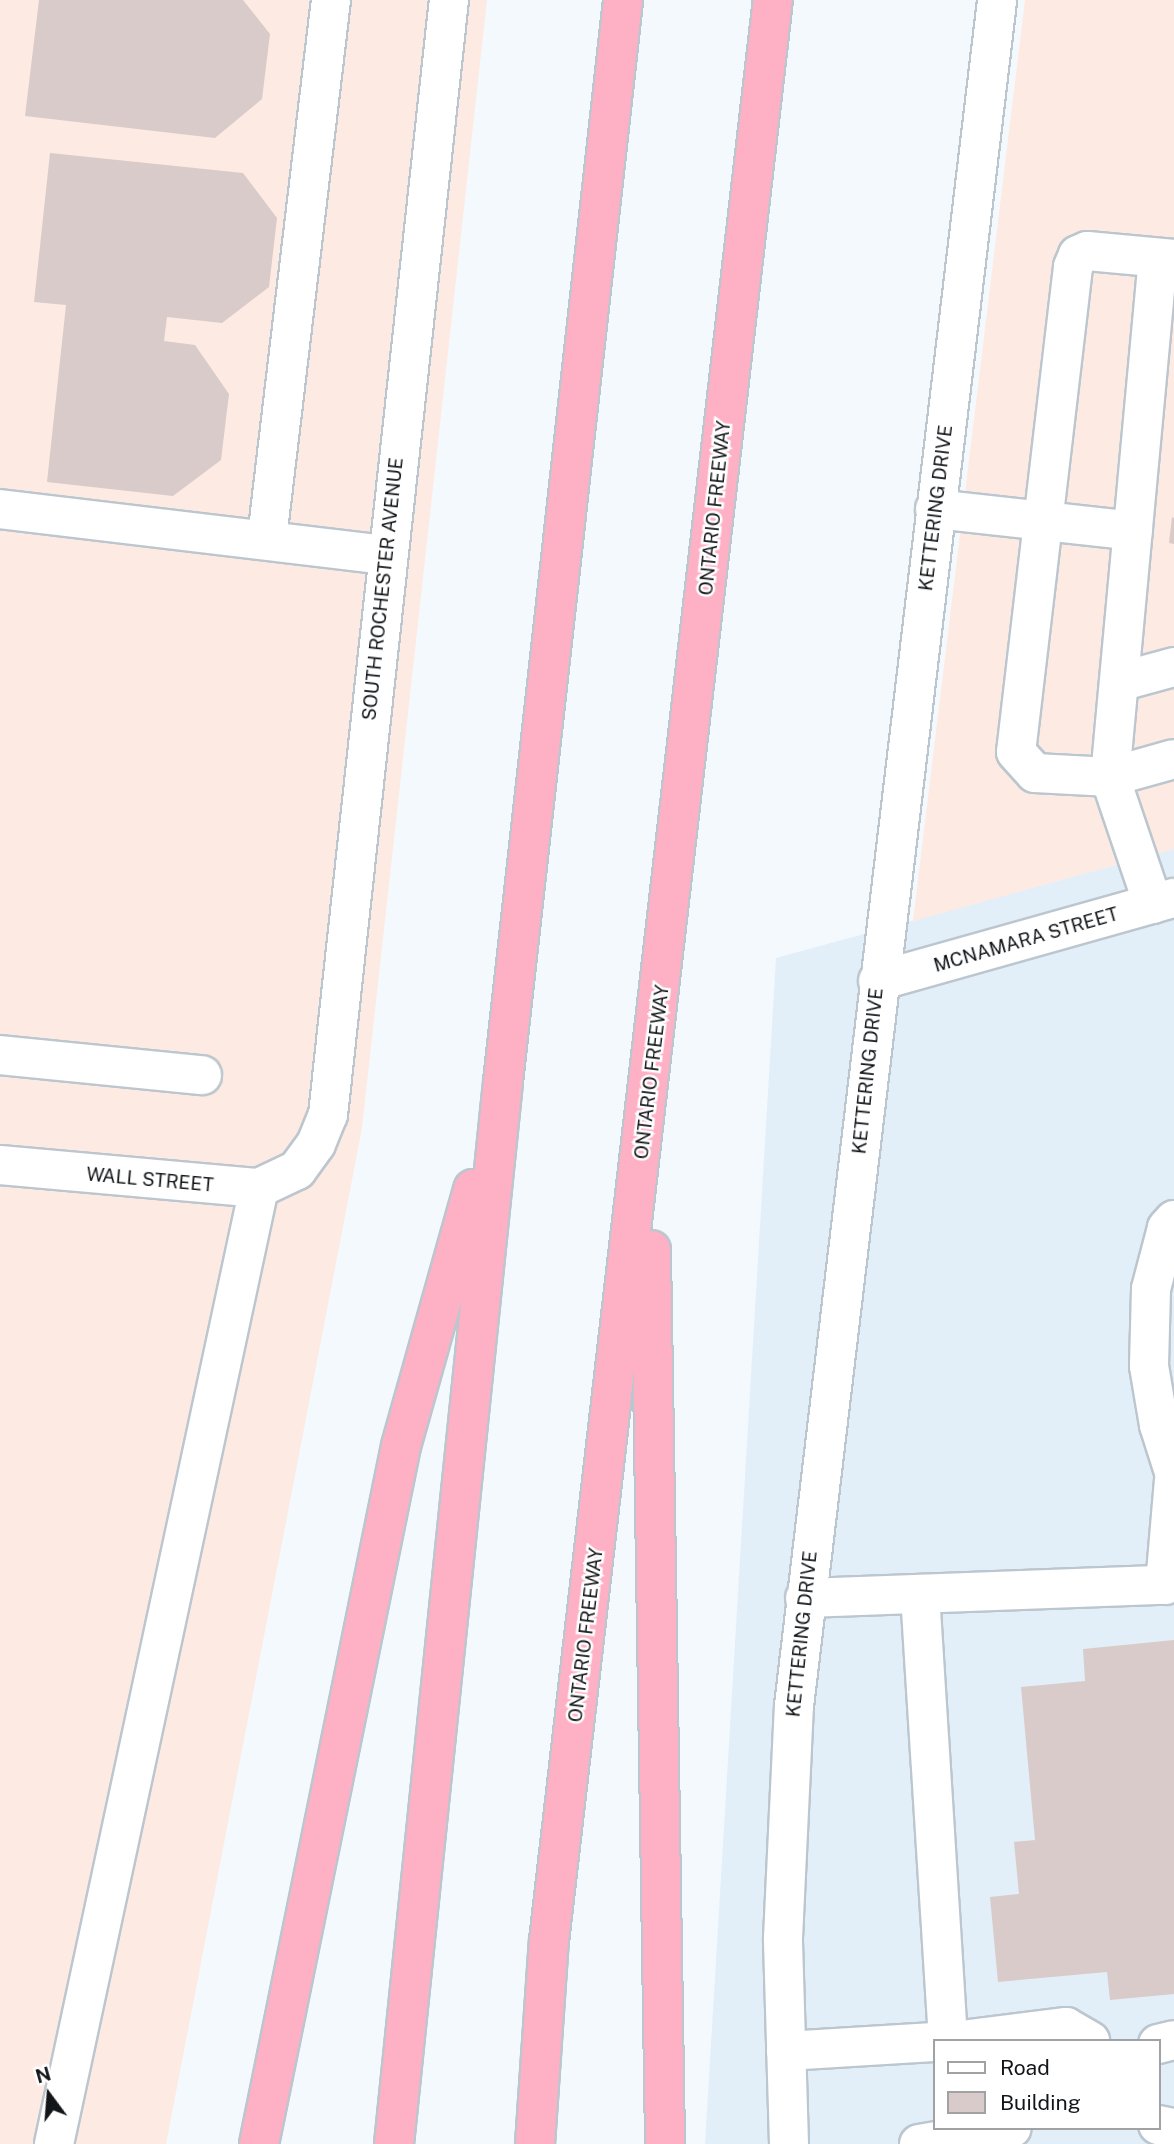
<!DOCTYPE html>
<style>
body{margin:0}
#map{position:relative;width:1174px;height:2144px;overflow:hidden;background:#f4f9fe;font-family:"Public Sans",sans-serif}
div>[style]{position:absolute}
.built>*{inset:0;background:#e2eff9}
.industrial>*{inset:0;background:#fdeae2}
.building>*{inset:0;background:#d9cbca}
.roads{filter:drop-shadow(2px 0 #bcc6ce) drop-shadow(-2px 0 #bcc6ce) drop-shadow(0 2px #bcc6ce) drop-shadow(0 -2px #bcc6ce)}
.minor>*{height:38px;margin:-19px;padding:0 19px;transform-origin:19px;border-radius:19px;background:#fff}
.highway>*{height:38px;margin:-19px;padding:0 19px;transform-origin:19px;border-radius:19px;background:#feb0c5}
span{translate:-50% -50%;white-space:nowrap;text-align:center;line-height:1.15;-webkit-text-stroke:5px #fff;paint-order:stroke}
.street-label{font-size:19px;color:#131619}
.legend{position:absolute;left:933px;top:2039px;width:228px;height:91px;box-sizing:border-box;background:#fff;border:2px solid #a1a2a3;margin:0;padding:9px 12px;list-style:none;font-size:21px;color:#131619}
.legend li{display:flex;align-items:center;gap:14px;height:35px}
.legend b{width:35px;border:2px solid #a1a2a3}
.north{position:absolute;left:14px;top:2060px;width:70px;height:70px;-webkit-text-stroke:5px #fff;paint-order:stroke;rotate:344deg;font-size:19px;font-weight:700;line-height:28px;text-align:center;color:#131619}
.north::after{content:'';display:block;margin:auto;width:24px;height:32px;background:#131619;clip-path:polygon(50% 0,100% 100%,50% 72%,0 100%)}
</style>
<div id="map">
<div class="built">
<div style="clip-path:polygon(evenodd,1174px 849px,1174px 2144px,705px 2144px,776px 958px,1174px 849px,934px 2041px,1158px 2041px,1158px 2128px,934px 2128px,934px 2041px)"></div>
</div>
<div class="industrial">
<div style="clip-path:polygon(0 0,487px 0,362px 1128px,166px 2144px,0 2144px)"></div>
<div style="clip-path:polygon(1025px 0,1174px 0,1174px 849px,913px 921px)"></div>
</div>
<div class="building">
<div style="clip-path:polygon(39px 0,243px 0,270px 34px,262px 99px,215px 138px,25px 116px)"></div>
<div style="clip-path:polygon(50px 153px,243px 173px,277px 218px,269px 287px,222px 323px,167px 317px,164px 341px,195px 345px,229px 394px,221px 460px,173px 496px,47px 482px,66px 305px,34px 302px)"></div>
<div style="clip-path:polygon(1172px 517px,1174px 518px,1174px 544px,1169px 543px)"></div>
<div style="clip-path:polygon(1174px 1640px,1174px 1994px,1110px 2000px,1107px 1972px,998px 1982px,990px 1897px,1019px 1894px,1014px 1842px,1035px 1840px,1021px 1687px,1085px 1681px,1083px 1649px)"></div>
</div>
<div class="roads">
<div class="minor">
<div style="left:1174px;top:259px;width:87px;rotate:-174.7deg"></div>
<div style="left:1087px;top:251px;width:10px;rotate:156deg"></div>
<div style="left:1078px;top:255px;width:13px;rotate:113deg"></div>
<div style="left:1073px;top:267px;width:488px;rotate:96.7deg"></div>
<div style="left:1016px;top:752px;width:28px;rotate:48deg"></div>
<div style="left:1035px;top:773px;width:75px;rotate:3.1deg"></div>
<div style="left:1110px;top:777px;width:66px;rotate:-15.7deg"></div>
<div style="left:0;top:509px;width:389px;rotate:6.8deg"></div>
<div style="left:935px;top:509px;width:199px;rotate:6.3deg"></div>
<div style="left:267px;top:538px;width:542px;rotate:-83.22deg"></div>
<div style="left:1119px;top:682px;width:57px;rotate:-15.3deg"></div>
<div style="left:1153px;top:904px;width:134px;rotate:-108.7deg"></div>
<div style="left:1110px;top:777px;width:521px;rotate:-84.72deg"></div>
<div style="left:878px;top:981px;width:307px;rotate:-15.7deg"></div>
<div style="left:0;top:1055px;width:203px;rotate:5.7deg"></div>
<div style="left:0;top:1165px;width:260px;rotate:5.1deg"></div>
<div style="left:259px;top:1188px;width:42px;rotate:-25.3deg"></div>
<div style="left:297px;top:1170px;width:32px;rotate:-54deg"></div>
<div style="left:316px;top:1144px;width:31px;rotate:-68deg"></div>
<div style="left:328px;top:1115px;width:1122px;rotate:-83.81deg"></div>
<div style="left:1174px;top:1220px;width:11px;rotate:131deg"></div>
<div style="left:1167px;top:1228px;width:63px;rotate:104.7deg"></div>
<div style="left:1151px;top:1289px;width:77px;rotate:91.5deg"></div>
<div style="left:1149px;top:1366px;width:60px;rotate:80.4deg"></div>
<div style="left:1159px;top:1425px;width:49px;rotate:72.3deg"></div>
<div style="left:920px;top:1594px;width:448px;rotate:86.4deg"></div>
<div style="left:805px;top:1598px;width:360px;rotate:-2.1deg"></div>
<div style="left:1165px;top:1585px;width:104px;rotate:-85.1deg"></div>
<div style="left:953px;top:2041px;width:114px;rotate:-7.1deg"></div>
<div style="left:1066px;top:2027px;width:28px;rotate:30deg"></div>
<div style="left:1158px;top:2044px;width:16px;rotate:-14deg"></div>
<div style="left:786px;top:2051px;width:148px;rotate:-3.5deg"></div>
<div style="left:1158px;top:2125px;width:16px;rotate:11deg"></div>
<div style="left:54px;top:2144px;width:978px;rotate:-77.9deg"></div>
<div style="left:789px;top:2144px;width:206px;rotate:-91.7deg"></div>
<div style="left:783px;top:1938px;width:232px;rotate:-87.3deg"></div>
<div style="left:794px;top:1706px;width:1718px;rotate:-83.21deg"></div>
<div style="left:919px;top:2144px;width:94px;rotate:-9.8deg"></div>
</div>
<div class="highway">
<div style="left:651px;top:1250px;width:894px;rotate:89.1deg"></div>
<div style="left:259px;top:2144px;width:712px;rotate:-78.5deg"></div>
<div style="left:401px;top:1446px;width:267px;rotate:-74.3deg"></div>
<div style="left:394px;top:2144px;width:1068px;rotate:-84.14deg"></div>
<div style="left:503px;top:1082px;width:1089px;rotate:-83.67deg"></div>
<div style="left:535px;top:2144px;width:203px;rotate:-86.1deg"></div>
<div style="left:549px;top:1941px;width:1954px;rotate:-83.42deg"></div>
</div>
</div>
<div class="street-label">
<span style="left:715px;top:508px;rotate:-84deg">ONTARIO FREEWAY</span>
<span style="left:936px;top:508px;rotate:-83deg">KETTERING DRIVE</span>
<span style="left:383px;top:589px;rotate:-84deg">SOUTH ROCHESTER AVENUE</span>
<span style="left:1026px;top:940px;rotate:-16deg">MCNAMARA STREET</span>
<span style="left:868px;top:1071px;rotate:-84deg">KETTERING DRIVE</span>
<span style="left:652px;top:1072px;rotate:-83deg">ONTARIO FREEWAY</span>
<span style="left:150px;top:1180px;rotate:5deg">WALL STREET</span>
<span style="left:802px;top:1634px;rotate:-84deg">KETTERING DRIVE</span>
<span style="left:586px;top:1635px;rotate:-83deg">ONTARIO FREEWAY</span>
</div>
<ul class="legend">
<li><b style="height:9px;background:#fff"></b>Road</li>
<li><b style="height:19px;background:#d9cbca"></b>Building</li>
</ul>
<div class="north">N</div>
</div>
